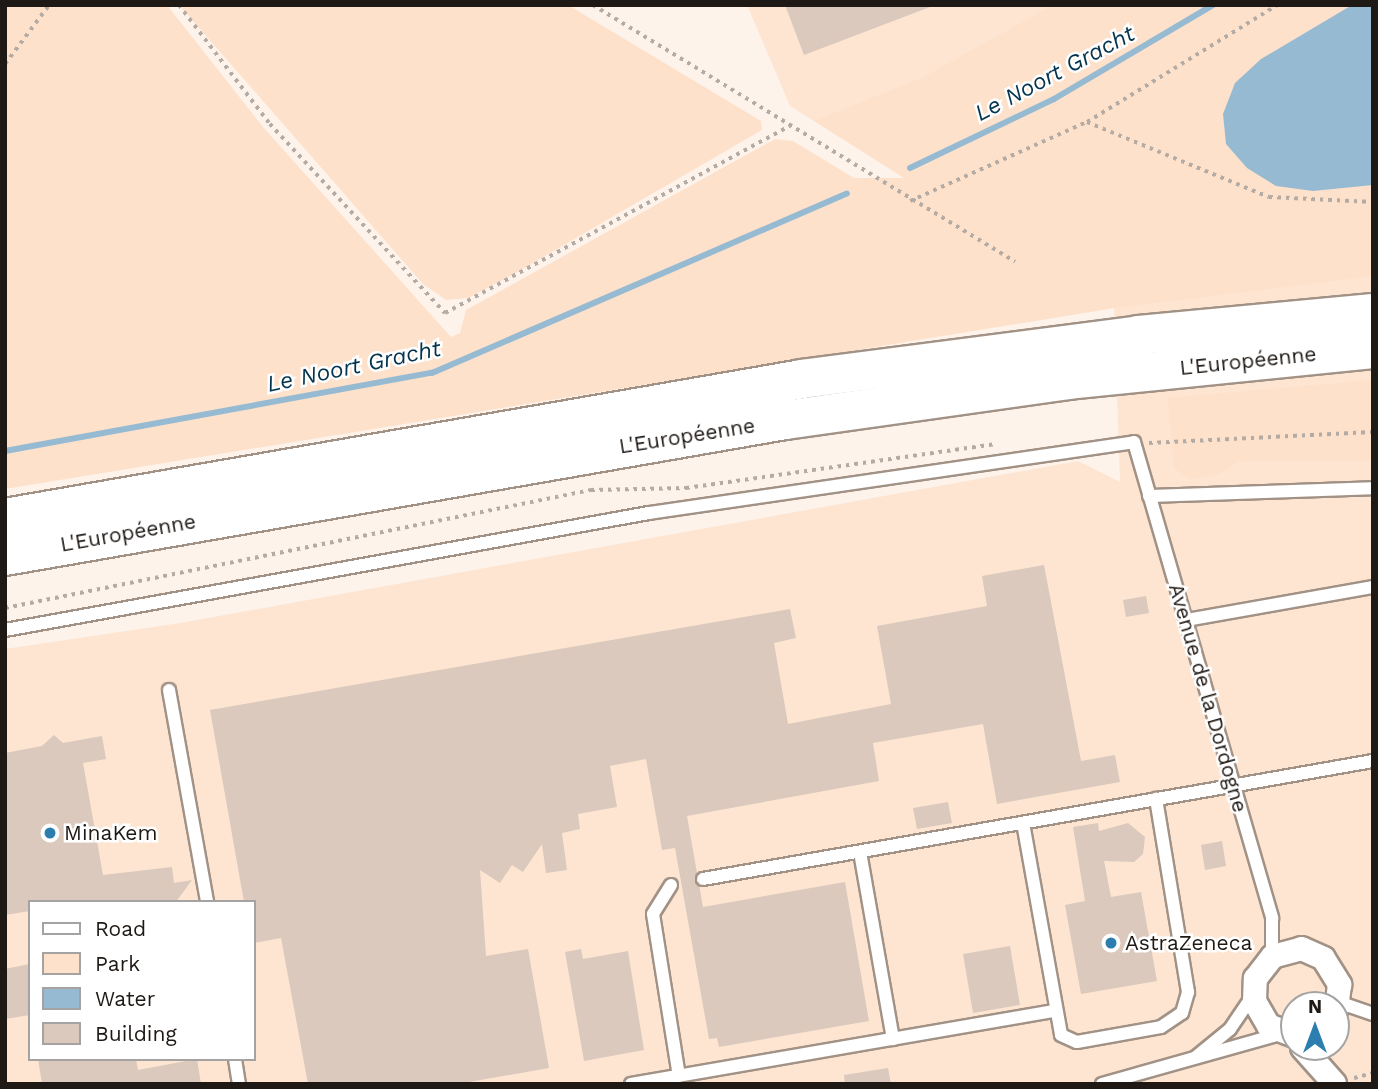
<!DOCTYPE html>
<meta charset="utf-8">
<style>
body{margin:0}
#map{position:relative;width:1378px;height:1089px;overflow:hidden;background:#fef3eb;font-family:"Work Sans",sans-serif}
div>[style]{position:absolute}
.built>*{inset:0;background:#fde5d2}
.green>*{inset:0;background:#fde1cb}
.water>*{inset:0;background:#96bad2}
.stream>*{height:6px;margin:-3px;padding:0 3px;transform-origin:3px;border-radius:3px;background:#96bad2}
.building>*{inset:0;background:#dac9bc}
.path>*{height:3.5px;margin-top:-1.75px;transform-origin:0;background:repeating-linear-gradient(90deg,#b4aba4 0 3.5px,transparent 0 8.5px)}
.roads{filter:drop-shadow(2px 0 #a29286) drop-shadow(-2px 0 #a29286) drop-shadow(0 2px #a29286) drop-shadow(0 -2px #a29286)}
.lane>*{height:12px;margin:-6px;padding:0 6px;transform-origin:6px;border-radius:6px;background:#fff}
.street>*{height:23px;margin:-11.5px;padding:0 11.5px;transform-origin:11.5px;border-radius:11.5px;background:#fff}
.highway>*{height:38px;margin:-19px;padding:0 19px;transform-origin:19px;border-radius:19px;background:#fff}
.dots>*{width:19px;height:19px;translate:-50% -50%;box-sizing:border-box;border:4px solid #fff;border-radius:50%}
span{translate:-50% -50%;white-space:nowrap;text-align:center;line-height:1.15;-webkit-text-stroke:5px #fff;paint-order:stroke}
.street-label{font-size:21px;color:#1f1915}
.poi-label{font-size:21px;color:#1f1915}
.left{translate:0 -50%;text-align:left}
.water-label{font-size:23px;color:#04344d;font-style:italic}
.frame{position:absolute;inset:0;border:7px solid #1f1915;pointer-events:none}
.legend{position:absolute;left:28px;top:900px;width:228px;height:161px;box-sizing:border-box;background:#fff;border:2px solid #a5a3a1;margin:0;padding:9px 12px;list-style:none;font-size:21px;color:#1f1915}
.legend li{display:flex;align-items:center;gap:14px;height:35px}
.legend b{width:35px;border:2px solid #a5a3a1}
.north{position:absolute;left:1280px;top:991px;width:70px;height:70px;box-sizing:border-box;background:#fff;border:2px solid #a5a3a1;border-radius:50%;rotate:0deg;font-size:19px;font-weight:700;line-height:28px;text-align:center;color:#1f1915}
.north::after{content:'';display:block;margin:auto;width:24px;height:32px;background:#2b7eae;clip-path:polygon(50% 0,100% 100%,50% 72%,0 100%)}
</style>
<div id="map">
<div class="built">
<div style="clip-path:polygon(evenodd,747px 5px,1373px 5px,1373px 1084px,5px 1084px,5px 649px,180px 623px,1078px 461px,1120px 482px,1114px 308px,790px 106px,747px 5px,30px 902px,254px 902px,254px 1059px,30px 1059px,30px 902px,747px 5px,1294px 1005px,1336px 1005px,1336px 1047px,1294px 1047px,1294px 1005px)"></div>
</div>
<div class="green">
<div style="clip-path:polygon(5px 5px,167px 5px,263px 127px,451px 337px,460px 333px,466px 310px,775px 139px,793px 141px,854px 178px,904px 178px,814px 121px,922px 78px,1053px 5px,1352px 5px,1261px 59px,1235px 83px,1313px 191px,1373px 185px,1373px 276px,1115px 308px,5px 489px)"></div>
<div style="clip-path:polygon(179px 5px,568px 5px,761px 121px,762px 130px,514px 274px,468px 298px,446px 300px,423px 284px)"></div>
<div style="clip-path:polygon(1373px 380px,1373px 461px,1240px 461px,1219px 474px,1190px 479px,1174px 468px,1168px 398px)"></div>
</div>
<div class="water">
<div style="clip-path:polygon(1352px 5px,1373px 5px,1373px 185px,1313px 191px,1276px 186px,1247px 168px,1226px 144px,1223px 114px,1235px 83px,1261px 59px)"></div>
</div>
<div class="stream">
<div style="left:910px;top:168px;width:160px;rotate:-25.6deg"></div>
<div style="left:1054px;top:99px;width:185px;rotate:-30.6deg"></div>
<div style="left:5px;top:451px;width:434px;rotate:-10.4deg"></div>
<div style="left:432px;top:373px;width:452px;rotate:-23.4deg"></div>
</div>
<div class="building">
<div style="clip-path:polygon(785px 5px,930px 5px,930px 7px,804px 55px)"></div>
<div style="clip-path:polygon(1044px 565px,1081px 761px,1115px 755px,1120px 782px,997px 804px,983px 724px,873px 743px,879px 781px,687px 816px,703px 907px,845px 882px,869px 1021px,719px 1047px,717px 1038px,709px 1039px,675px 848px,662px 850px,646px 759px,610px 766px,617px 807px,578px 814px,580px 829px,562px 833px,567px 870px,546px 873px,542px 844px,523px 872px,512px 865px,500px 883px,480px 870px,486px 956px,528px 949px,549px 1068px,458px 1084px,308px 1084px,281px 938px,254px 943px,254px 902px,244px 902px,210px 710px,790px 609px,796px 638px,774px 643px,788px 724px,891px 704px,877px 626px,987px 606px,982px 576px)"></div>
<div style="clip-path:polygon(1146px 596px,1149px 613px,1126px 617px,1123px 600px)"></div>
<div style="clip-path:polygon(54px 735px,63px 743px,102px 736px,106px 759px,83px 763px,103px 875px,172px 867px,174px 883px,192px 880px,176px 902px,30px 902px,30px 911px,5px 915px,5px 753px,42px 746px)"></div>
<div style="clip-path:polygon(948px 802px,952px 823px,917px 829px,913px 808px)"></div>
<div style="clip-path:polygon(1098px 823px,1099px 831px,1128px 823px,1145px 837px,1143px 854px,1134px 862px,1104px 861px,1111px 897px,1141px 892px,1157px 981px,1081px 994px,1065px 905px,1085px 901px,1073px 827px)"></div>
<div style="clip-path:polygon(1222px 841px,1226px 866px,1205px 870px,1201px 845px)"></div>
<div style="clip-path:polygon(1010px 946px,1020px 1005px,973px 1013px,963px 954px)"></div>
<div style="clip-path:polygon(581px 949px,583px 959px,628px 951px,644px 1050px,584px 1061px,565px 952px)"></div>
<div style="clip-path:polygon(30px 964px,30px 1015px,5px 1019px,5px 969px)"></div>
<div style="clip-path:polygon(38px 1059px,136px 1059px,138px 1070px,197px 1059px,201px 1084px,42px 1084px)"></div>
<div style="clip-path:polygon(888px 1068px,891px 1084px,845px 1084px,844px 1075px)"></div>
</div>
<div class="path">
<div style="left:179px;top:5px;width:150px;rotate:52.6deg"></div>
<div style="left:270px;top:124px;width:258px;rotate:47.2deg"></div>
<div style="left:445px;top:313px;width:392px;rotate:-28.5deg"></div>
<div style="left:593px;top:5px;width:494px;rotate:31.3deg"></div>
<div style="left:5px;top:64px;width:74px;rotate:-53.3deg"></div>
<div style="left:1087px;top:122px;width:197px;rotate:22.4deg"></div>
<div style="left:1269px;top:197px;width:104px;rotate:2.8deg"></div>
<div style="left:910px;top:201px;width:194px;rotate:-24.1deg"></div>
<div style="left:1087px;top:122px;width:223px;rotate:-31.6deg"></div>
<div style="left:1149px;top:443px;width:224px;rotate:-2.8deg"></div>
<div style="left:5px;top:608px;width:598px;rotate:-11.39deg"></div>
<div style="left:591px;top:490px;width:95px;rotate:-1.2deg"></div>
<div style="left:686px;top:488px;width:313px;rotate:-8.1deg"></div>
<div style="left:1354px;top:1078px;width:20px;rotate:-15deg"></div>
</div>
<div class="roads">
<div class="lane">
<div style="left:1149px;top:496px;width:224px;rotate:-2deg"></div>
<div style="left:1186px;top:620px;width:190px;rotate:-10deg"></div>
<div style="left:5px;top:630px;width:655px;rotate:-10.3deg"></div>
<div style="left:649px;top:513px;width:490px;rotate:-8.3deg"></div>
<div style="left:1134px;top:442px;width:496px;rotate:73.8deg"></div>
<div style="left:1272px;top:918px;width:38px;rotate:90deg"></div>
<div style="left:169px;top:690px;width:215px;rotate:79.8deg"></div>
<div style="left:1023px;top:823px;width:215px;rotate:79.8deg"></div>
<div style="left:1061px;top:1035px;width:17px;rotate:24deg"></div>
<div style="left:1077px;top:1042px;width:85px;rotate:-10.1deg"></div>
<div style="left:1161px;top:1027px;width:25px;rotate:-34deg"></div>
<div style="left:1182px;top:1013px;width:22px;rotate:-74deg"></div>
<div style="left:1188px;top:992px;width:196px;rotate:-99.4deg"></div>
<div style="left:860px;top:852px;width:190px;rotate:80deg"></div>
<div style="left:703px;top:879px;width:680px;rotate:-9.99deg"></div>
<div style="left:671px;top:885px;width:34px;rotate:122deg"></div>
<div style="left:653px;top:914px;width:164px;rotate:80.9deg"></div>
<div style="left:1338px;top:1002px;width:37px;rotate:19deg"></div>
<div style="left:1196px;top:1057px;width:44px;rotate:-39.5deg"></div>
<div style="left:1230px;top:1029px;width:41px;rotate:-55.9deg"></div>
<div style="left:235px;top:1059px;width:25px;rotate:81deg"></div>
<div style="left:631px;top:1084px;width:428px;rotate:-9.8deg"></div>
<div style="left:1102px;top:1084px;width:189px;rotate:-15.7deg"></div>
</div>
<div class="street">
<div style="left:1294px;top:1035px;width:28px;rotate:-159deg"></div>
<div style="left:1268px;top:1025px;width:28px;rotate:-120deg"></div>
<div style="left:1254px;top:1001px;width:23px;rotate:-88deg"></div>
<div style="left:1255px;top:978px;width:28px;rotate:-52deg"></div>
<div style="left:1272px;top:956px;width:30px;rotate:-15deg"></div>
<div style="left:1301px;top:948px;width:24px;rotate:24deg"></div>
<div style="left:1323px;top:958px;width:31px;rotate:58deg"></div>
<div style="left:1339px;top:984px;width:24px;rotate:97deg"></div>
<div style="left:1302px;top:1047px;width:48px;rotate:48.4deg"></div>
</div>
<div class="highway">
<div style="left:5px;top:518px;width:809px;rotate:-9.89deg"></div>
<div style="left:802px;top:379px;width:340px;rotate:-7.4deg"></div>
<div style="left:1139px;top:335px;width:235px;rotate:-5.4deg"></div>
<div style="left:5px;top:556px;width:792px;rotate:-9.89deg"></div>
<div style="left:785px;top:420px;width:286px;rotate:-8deg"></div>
<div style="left:1068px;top:380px;width:307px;rotate:-5.8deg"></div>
</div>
</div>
<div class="dots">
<div style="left:50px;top:833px;background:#2b7eae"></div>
<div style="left:1111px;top:943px;background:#2b7eae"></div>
</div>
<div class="street-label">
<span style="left:1248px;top:361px;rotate:-6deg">L'Européenne</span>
<span style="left:687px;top:436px;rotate:-9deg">L'Européenne</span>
<span style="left:128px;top:533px;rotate:-10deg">L'Européenne</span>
<span style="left:1208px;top:698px;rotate:74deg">Avenue de la Dordogne</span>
</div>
<div class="poi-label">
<span class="left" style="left:64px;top:833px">MinaKem</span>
<span class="left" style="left:1125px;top:943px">AstraZeneca</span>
</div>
<div class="water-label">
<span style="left:1055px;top:74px;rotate:-28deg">Le Noort Gracht</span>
<span style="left:354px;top:367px;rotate:-12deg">Le Noort Gracht</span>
</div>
<div class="frame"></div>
<ul class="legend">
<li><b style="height:9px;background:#fff"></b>Road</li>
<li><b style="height:19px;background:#fde1cb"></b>Park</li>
<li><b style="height:19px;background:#96bad2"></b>Water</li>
<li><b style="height:19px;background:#dac9bc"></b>Building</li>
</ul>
<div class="north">N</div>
</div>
